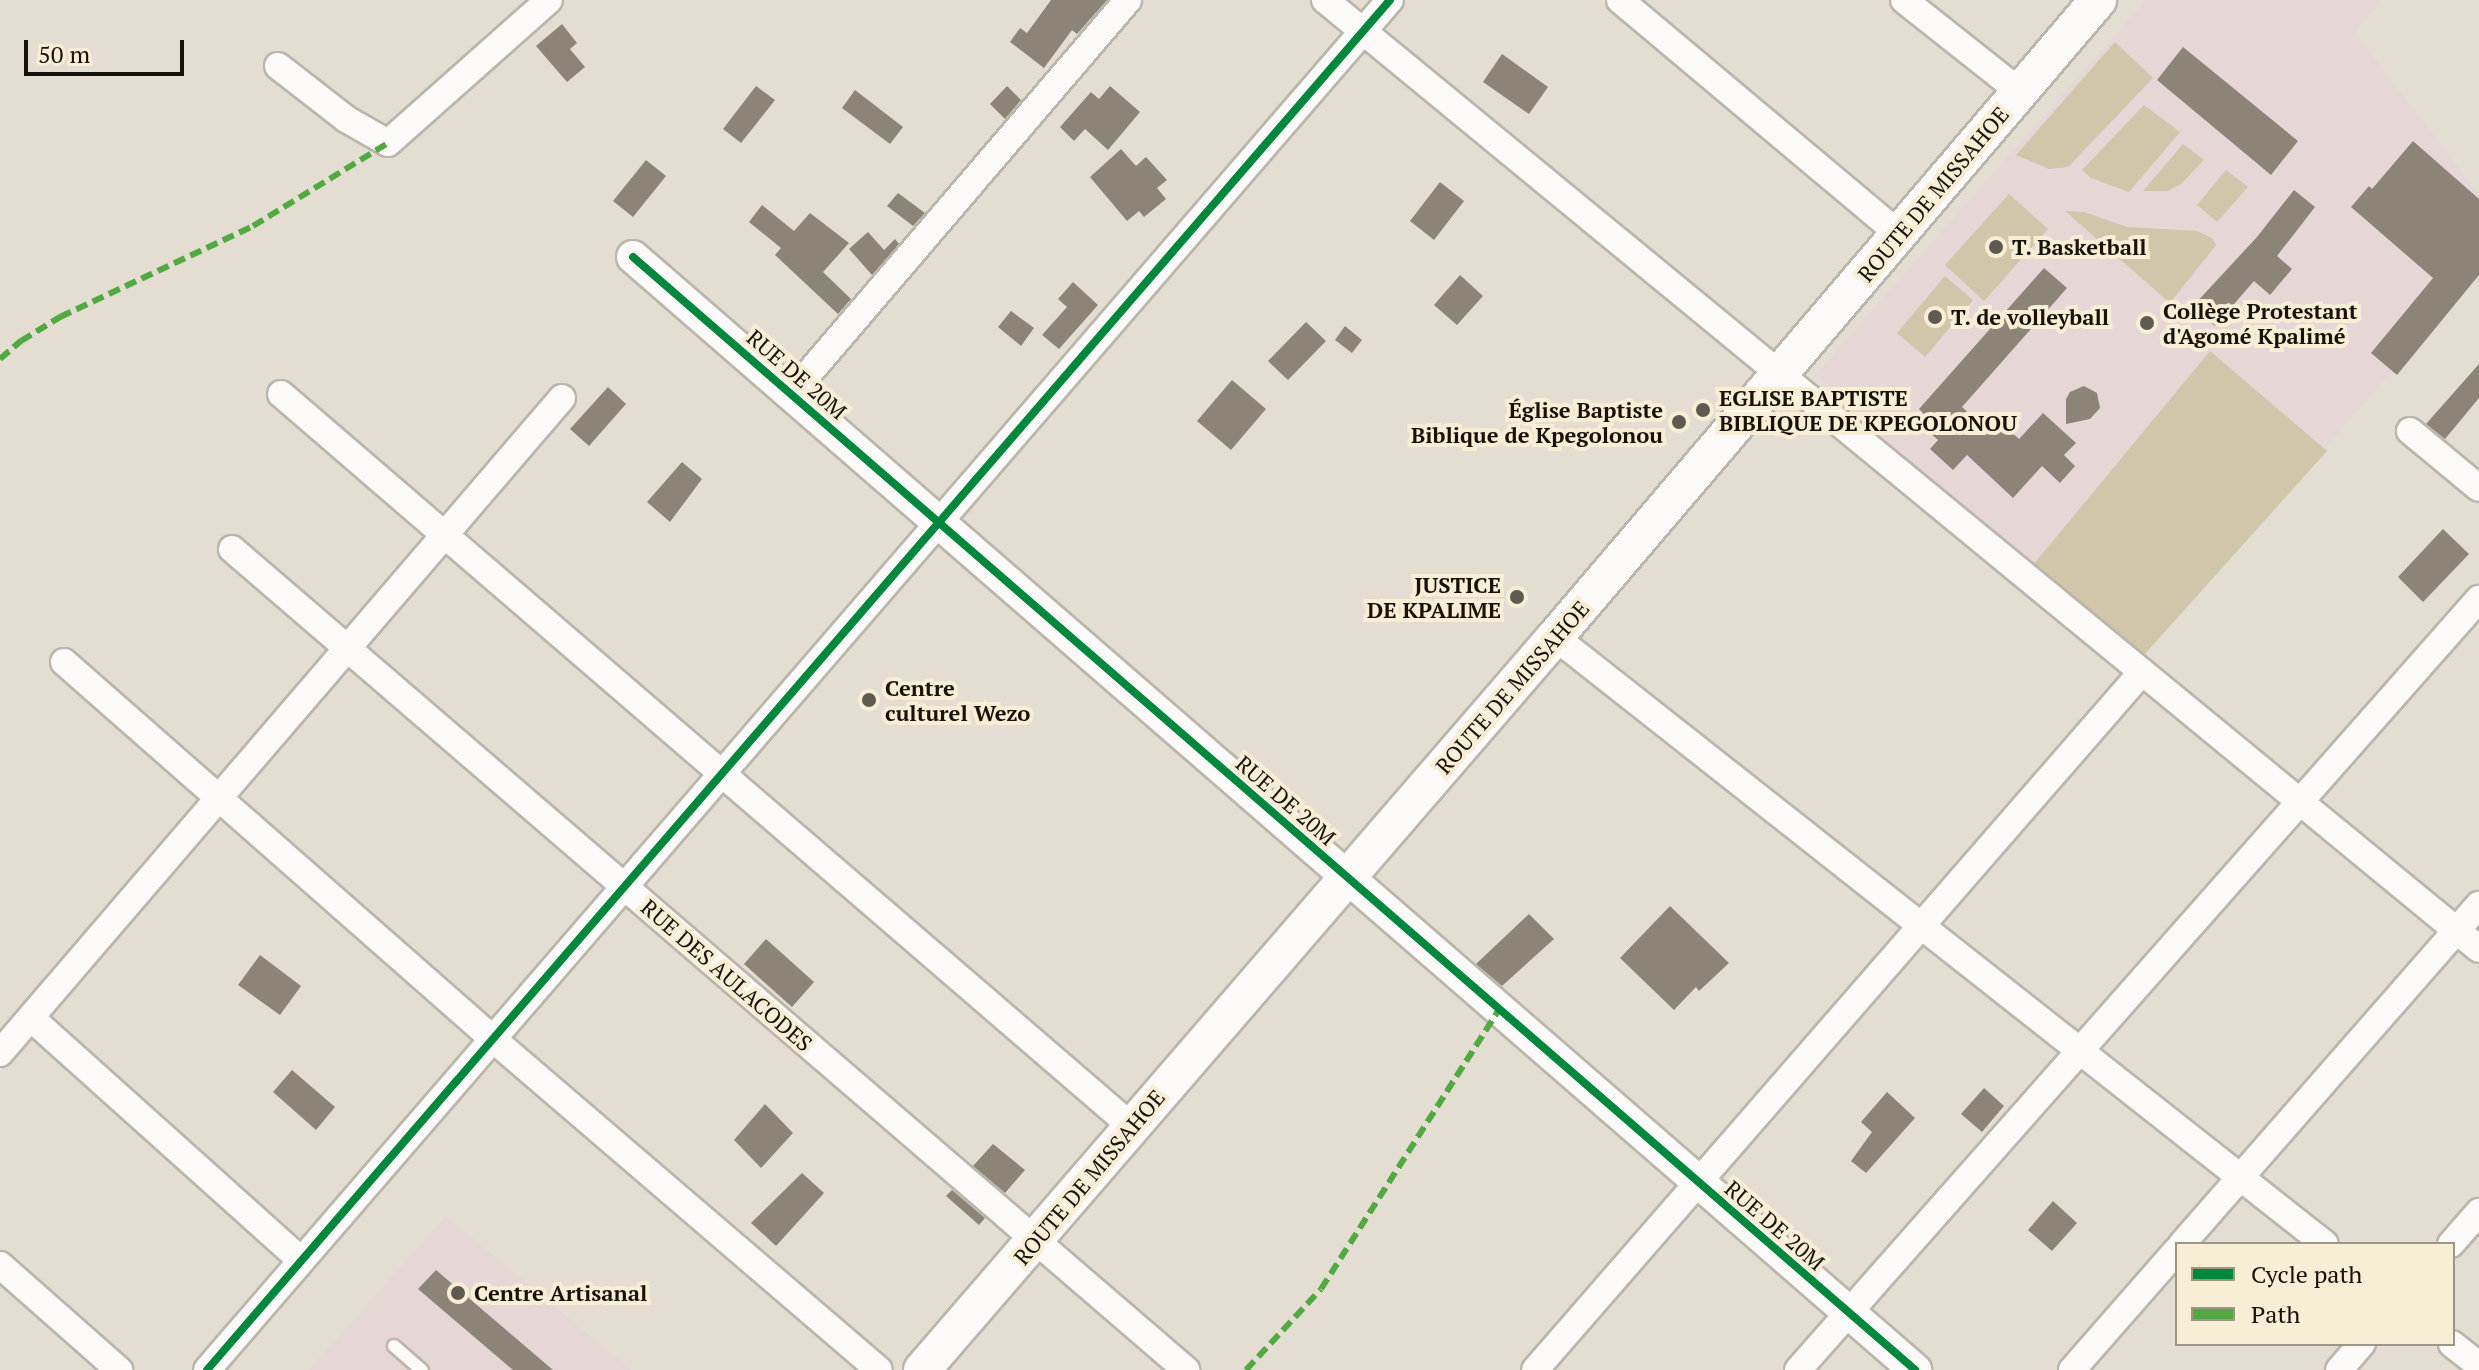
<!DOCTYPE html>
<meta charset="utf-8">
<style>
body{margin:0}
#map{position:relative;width:2479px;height:1370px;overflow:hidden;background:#e3ded1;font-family:"PT Serif",serif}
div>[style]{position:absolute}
.education>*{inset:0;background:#e6d6d6}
.green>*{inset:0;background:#d1c5aa}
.building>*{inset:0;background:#8d8478}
.roads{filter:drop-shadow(2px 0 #bab6ac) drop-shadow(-2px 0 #bab6ac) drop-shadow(0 2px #bab6ac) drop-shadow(0 -2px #bab6ac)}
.service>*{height:12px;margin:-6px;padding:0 6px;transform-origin:6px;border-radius:6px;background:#fbfaf8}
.minor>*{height:26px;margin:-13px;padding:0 13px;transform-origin:13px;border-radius:13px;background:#fbfaf8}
.tertiary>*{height:32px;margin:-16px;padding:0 16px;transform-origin:16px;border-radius:16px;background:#fbfaf8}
.secondary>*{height:36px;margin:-18px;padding:0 18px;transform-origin:18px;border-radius:18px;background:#fbfaf8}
.quiet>*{height:6px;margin-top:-3px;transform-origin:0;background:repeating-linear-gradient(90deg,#52a841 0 12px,transparent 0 18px)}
.cycleway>*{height:8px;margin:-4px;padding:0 4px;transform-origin:4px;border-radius:4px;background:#00873e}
.dots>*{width:22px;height:22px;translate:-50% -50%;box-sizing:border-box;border:4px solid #f8eed6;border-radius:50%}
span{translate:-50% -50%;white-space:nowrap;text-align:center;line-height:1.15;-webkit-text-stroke:8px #f8eed6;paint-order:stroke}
.street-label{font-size:22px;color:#17130b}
.poi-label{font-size:22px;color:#17130b;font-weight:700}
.left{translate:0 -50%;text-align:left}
.right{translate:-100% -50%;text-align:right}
.legend{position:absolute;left:2175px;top:1242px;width:280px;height:104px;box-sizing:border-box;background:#f8eed6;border:2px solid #9e9685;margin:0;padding:10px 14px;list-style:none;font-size:24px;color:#17130b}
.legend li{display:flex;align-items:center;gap:16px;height:40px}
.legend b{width:40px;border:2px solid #9e9685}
.scale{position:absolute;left:24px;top:40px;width:160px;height:36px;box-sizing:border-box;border:4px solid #17130b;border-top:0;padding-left:10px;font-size:24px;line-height:28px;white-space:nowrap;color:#17130b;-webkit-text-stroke:6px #f8eed6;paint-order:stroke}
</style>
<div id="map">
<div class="education">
<div style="clip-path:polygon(2146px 0,2381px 0,2355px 33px,2479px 194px,2479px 272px,2146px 652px,1877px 436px,1815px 375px)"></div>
<div style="clip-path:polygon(446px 1216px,631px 1370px,309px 1370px)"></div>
</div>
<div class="green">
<div style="clip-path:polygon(2115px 42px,2153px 78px,2068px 167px,2049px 169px,2016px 155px)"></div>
<div style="clip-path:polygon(2144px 105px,2180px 132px,2129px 192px,2091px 178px,2082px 170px)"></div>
<div style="clip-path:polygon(2183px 144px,2204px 160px,2181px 184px,2167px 191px,2143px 191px)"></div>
<div style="clip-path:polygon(2226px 170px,2248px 187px,2217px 222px,2197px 205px)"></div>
<div style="clip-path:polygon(2009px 194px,2048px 229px,1984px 301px,1945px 265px)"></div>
<div style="clip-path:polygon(2065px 211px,2084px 212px,2127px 227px,2197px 231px,2212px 238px,2216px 245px,2170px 303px)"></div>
<div style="clip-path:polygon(1945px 276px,1973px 300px,1925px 357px,1897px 333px)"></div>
<div style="clip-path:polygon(2210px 351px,2327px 451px,2135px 665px,2029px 570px)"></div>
</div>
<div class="building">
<div style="clip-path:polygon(1051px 0,1107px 0,1077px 34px,1072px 30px,1044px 68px,1010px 42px,1020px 28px,1027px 33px)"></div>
<div style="clip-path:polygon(562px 24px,577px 43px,570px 49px,585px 67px,567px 82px,536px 46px)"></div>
<div style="clip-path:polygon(2183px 47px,2298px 141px,2271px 175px,2157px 80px)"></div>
<div style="clip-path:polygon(1502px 54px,1548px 87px,1529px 114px,1483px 82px)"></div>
<div style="clip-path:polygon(756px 86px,775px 100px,741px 143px,723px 129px)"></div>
<div style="clip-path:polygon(1007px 86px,1021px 100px,1005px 119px,990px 104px)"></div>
<div style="clip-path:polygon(1110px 86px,1140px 112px,1108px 150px,1085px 129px,1074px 141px,1060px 127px,1091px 92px,1099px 99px)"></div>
<div style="clip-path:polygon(855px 90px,903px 127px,890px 144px,842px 108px)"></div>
<div style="clip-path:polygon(2413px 141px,2479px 199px,2479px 275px,2397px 375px,2371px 353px,2433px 278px,2351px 207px,2369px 186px,2372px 189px)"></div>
<div style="clip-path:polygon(1121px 149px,1136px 166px,1146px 157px,1167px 180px,1157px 188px,1166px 199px,1144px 217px,1139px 211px,1127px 221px,1090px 177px)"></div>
<div style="clip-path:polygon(646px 160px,666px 176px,633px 217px,613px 201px)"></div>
<div style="clip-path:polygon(1440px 182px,1464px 201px,1434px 240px,1410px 221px)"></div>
<div style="clip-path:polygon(2294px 190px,2315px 207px,2277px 256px,2292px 269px,2270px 295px,2254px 281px,2215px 326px,2193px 306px,2257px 237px)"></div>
<div style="clip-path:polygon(898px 193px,925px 213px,913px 226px,887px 206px)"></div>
<div style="clip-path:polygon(762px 205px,794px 231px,810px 213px,849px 243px,823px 272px,851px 299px,838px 314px,775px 255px,781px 248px,749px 222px)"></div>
<div style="clip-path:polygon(868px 232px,884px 250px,895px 239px,899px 244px,872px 275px,849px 249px)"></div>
<div style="clip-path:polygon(2044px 268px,2067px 288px,1962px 407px,1991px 434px,2001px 423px,2019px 439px,2043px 413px,2076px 443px,2064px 455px,2075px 466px,2060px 483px,2042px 466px,2013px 498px,1967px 455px,1953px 470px,1930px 449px,1938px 440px,1916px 421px,1923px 413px,1919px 409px)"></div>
<div style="clip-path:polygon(1460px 275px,1483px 296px,1457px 325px,1434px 305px)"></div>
<div style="clip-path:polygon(1073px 282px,1098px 305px,1059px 349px,1042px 335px,1067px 307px,1058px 299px)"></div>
<div style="clip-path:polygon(1011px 311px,1034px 328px,1021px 346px,998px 327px)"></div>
<div style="clip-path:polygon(1306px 322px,1326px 341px,1288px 380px,1268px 361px)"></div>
<div style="clip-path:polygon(1345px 326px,1362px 340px,1352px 353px,1335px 340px)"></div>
<div style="clip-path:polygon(2479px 364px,2479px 398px,2445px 439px,2426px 424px)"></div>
<div style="clip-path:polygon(1232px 380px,1266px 409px,1231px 450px,1197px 421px)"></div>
<div style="clip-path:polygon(2084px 386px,2097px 393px,2100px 408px,2090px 419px,2066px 424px,2066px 399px,2070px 392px)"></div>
<div style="clip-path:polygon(608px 387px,626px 404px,589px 446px,570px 429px)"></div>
<div style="clip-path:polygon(682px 462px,702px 479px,670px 522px,647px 502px)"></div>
<div style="clip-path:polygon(2443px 529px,2469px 554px,2423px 602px,2398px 577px)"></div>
<div style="clip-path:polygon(1670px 906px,1729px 963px,1699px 991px,1696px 987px,1674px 1010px,1620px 958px)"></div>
<div style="clip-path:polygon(1529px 914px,1554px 939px,1502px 986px,1476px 964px)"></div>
<div style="clip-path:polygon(766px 939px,814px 982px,792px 1007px,744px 964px)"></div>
<div style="clip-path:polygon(260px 955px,301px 986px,280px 1015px,238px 985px)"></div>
<div style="clip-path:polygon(292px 1070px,335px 1107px,316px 1130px,273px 1092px)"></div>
<div style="clip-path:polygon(1984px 1088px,2004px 1106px,1982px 1132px,1961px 1114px)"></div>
<div style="clip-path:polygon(1887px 1092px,1915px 1118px,1866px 1173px,1851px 1161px,1872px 1132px,1861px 1122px)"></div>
<div style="clip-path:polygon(765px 1104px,793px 1133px,761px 1168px,734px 1140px)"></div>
<div style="clip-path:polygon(993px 1144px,1025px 1170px,1005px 1193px,973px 1166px)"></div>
<div style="clip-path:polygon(802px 1173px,824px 1193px,776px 1246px,751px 1223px)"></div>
<div style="clip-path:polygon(952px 1190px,985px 1218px,979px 1225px,946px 1196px)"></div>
<div style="clip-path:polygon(2053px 1201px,2077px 1223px,2052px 1251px,2028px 1230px)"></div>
<div style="clip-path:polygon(436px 1270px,553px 1370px,513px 1370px,418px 1289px)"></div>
</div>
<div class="roads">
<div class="service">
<div style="left:394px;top:1346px;width:37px;rotate:41deg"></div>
</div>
<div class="minor">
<div style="left:1325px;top:0;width:1494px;rotate:39.43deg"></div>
<div style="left:1620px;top:0;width:364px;rotate:40deg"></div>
<div style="left:1904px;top:0;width:148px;rotate:38.4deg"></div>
<div style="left:278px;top:66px;width:86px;rotate:37.9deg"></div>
<div style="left:346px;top:119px;width:48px;rotate:29.7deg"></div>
<div style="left:388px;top:143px;width:215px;rotate:-41.6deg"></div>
<div style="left:792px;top:393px;width:517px;rotate:-49.47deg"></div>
<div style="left:281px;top:394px;width:1122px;rotate:40.73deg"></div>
<div style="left:2410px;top:431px;width:89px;rotate:39.6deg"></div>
<div style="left:232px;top:549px;width:1259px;rotate:40.71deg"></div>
<div style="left:1555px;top:637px;width:980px;rotate:38.25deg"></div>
<div style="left:64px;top:662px;width:571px;rotate:41.31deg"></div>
<div style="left:493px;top:1039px;width:508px;rotate:40.61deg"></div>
<div style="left:31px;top:1018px;width:363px;rotate:41.9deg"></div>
<div style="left:0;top:1053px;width:863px;rotate:-49.37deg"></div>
<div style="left:2182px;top:1244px;width:451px;rotate:-48.8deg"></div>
<div style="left:2451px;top:1244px;width:43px;rotate:-48.8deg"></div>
<div style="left:0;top:1265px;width:159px;rotate:41.4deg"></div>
<div style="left:2452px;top:1344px;width:34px;rotate:38deg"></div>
<div style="left:207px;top:1370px;width:1810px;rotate:-49.19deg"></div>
<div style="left:1535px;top:1370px;width:925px;rotate:-48.99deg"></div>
<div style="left:1798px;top:1370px;width:1029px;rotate:-48.55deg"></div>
<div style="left:2072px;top:1370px;width:159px;rotate:-48.8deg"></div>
<div style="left:2339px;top:1370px;width:35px;rotate:-49deg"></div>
</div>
<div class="tertiary">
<div style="left:633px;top:257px;width:1698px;rotate:40.96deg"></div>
</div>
<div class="secondary">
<div style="left:922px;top:1370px;width:968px;rotate:-49.19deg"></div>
<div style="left:1555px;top:637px;width:837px;rotate:-49.55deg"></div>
</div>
</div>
<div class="quiet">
<div style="left:0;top:359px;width:28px;rotate:-41deg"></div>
<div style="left:21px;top:341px;width:46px;rotate:-31.6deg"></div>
<div style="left:60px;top:317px;width:213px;rotate:-25.2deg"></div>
<div style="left:253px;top:226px;width:158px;rotate:-31.6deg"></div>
<div style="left:1246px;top:1370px;width:110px;rotate:-47.2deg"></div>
<div style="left:1321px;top:1289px;width:331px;rotate:-57.5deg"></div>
</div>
<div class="cycleway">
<div style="left:633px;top:257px;width:1698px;rotate:40.96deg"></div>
<div style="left:207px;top:1370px;width:1810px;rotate:-49.19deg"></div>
</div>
<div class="dots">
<div style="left:1996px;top:247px;background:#5e5a50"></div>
<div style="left:1935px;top:317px;background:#5e5a50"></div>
<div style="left:2147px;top:323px;background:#5e5a50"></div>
<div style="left:1703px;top:410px;background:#5e5a50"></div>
<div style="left:1679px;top:422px;background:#5e5a50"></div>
<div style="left:1517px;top:597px;background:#5e5a50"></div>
<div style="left:869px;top:700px;background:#5e5a50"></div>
<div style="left:458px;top:1293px;background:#5e5a50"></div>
</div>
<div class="street-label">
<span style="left:1933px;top:194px;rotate:-50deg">ROUTE DE MISSAHOE</span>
<span style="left:797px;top:374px;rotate:41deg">RUE DE 20M</span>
<span style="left:1512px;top:687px;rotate:-49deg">ROUTE DE MISSAHOE</span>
<span style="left:1286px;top:800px;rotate:41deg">RUE DE 20M</span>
<span style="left:727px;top:975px;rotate:41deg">RUE DES AULACODES</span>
<span style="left:1089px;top:1177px;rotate:-50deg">ROUTE DE MISSAHOE</span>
<span style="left:1775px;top:1225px;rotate:41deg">RUE DE 20M</span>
</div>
<div class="poi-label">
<span class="left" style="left:2012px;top:247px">T. Basketball</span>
<span class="left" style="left:2163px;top:323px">Collège Protestant<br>d'Agomé Kpalimé</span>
<span class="left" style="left:1951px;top:317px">T. de volleyball</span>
<span class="left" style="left:1719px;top:410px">EGLISE BAPTISTE<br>BIBLIQUE DE KPEGOLONOU</span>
<span class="right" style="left:1663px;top:422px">Église Baptiste<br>Biblique de Kpegolonou</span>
<span class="right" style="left:1501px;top:597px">JUSTICE<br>DE KPALIME</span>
<span class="left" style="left:885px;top:700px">Centre<br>culturel Wezo</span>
<span class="left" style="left:474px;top:1293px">Centre Artisanal</span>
</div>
<ul class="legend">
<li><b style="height:10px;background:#00873e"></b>Cycle path</li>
<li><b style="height:10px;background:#52a841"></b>Path</li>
</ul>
<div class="scale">50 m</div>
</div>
